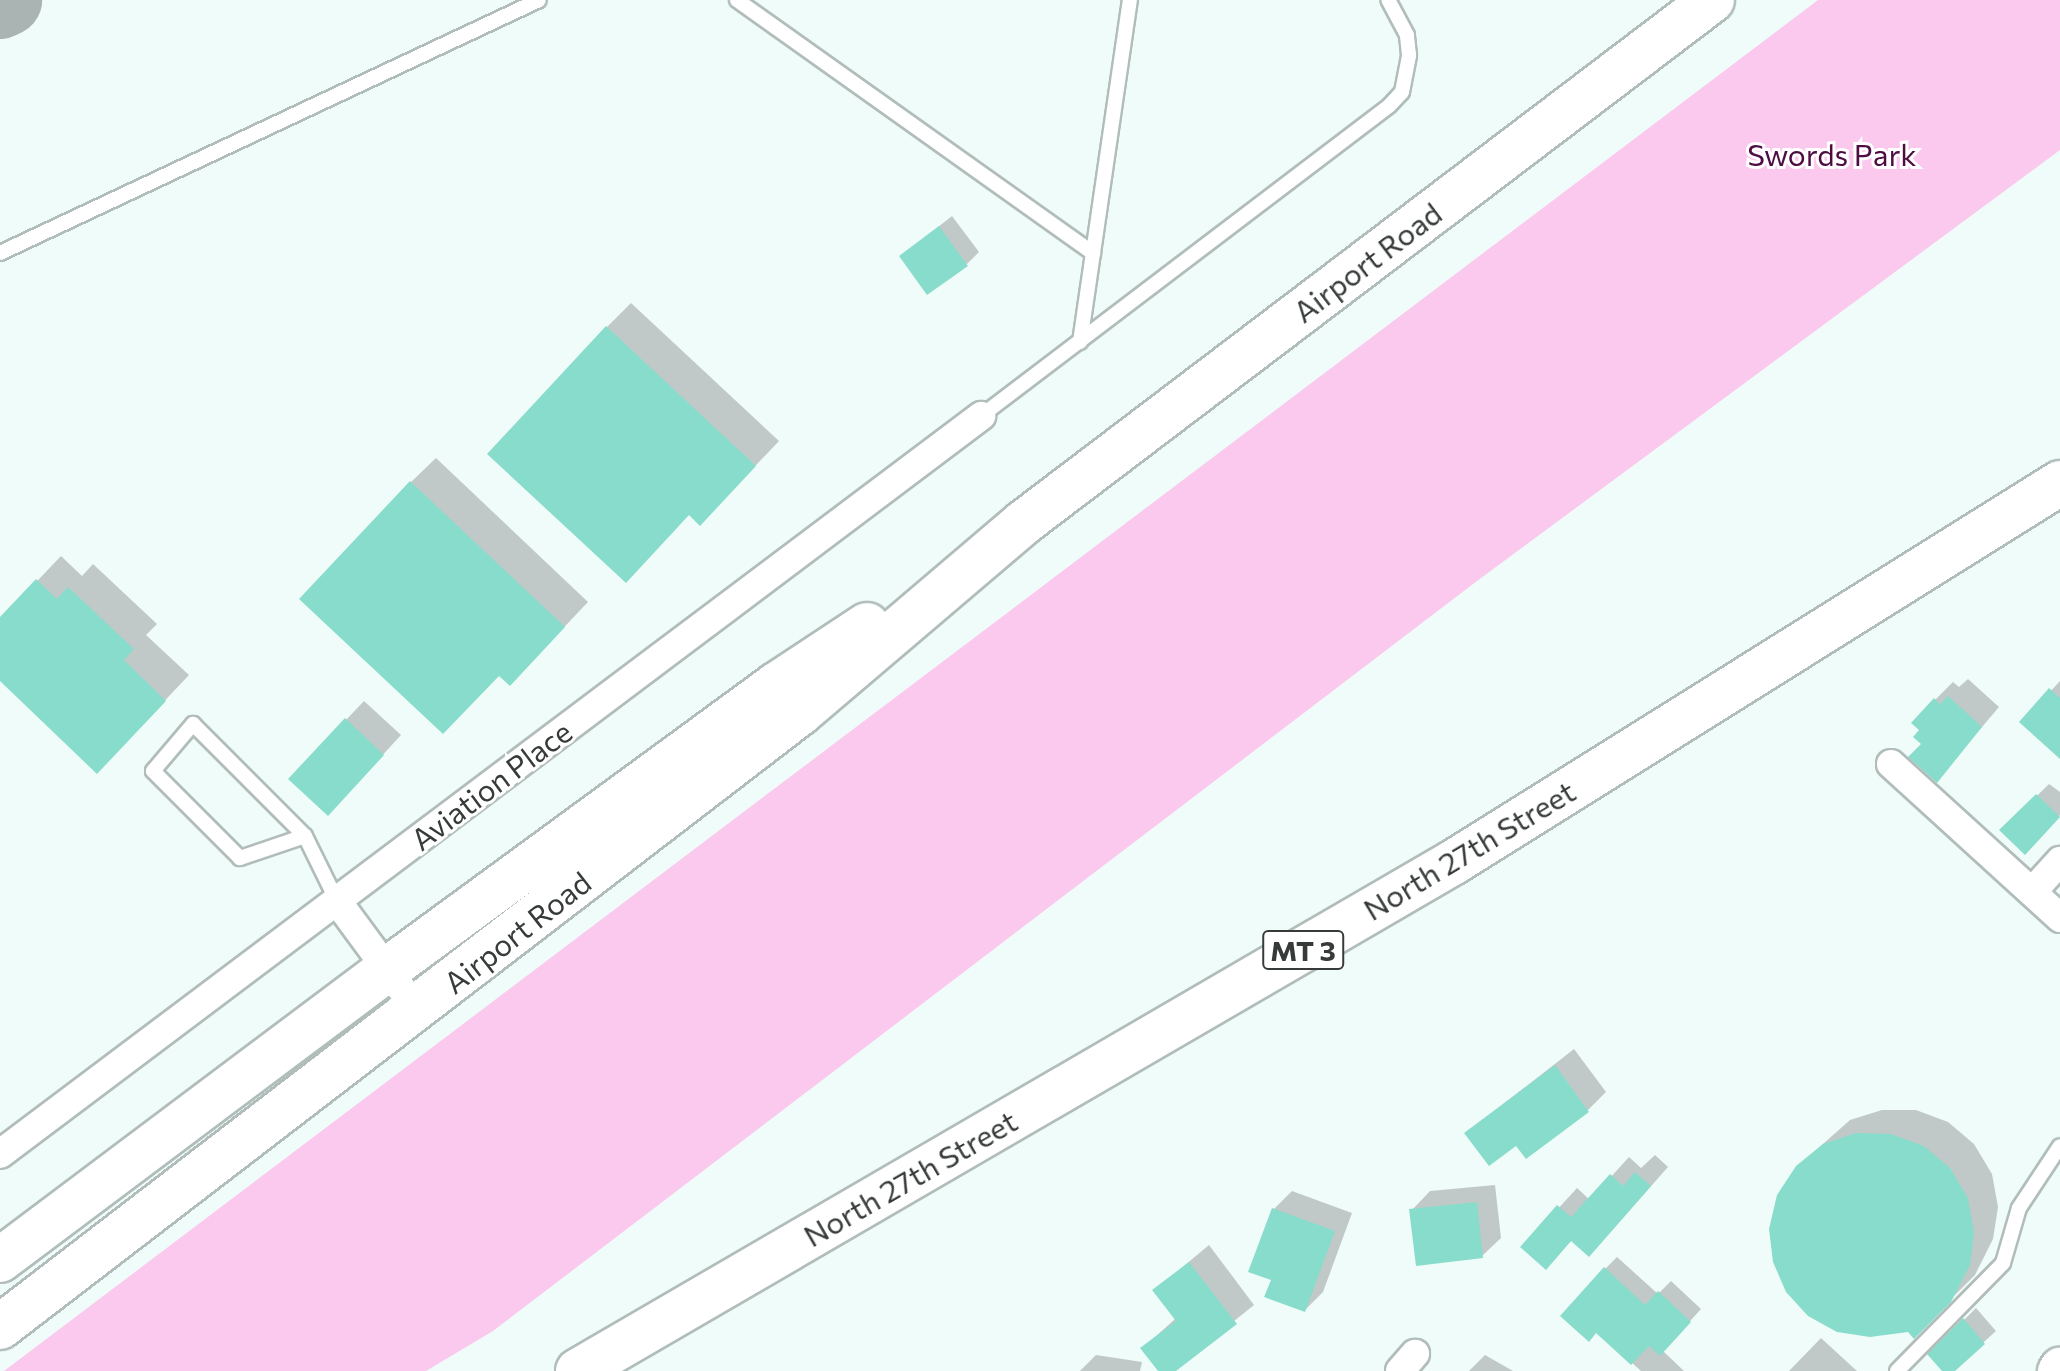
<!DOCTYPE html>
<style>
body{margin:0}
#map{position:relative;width:2060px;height:1371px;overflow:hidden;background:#f0fcf9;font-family:Commissioner,sans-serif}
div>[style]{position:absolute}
.green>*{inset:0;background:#fbc9ee}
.shadow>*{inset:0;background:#0003}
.taxiway>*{height:72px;margin:-36px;padding:0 36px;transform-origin:36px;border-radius:36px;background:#aab4b2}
.building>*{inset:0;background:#88dccb}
.roads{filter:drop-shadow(2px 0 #b1bdba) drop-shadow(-2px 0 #b1bdba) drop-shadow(0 2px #b1bdba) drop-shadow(0 -2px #b1bdba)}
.lane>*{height:14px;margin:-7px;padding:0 7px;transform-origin:7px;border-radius:7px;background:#fff}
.street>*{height:28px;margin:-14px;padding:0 14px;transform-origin:14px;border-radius:14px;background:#fff}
.secondary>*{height:40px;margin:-20px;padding:0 20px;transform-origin:20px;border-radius:20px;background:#fff}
.primary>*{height:44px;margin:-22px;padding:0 22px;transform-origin:22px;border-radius:22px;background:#fff}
.highway>*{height:44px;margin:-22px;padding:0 22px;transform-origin:22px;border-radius:22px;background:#fff}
span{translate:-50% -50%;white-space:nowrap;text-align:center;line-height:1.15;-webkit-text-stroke:6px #fff;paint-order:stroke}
.shield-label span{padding:2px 6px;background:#fff;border:2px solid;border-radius:6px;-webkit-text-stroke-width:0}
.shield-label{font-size:28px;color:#363b3a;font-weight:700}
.park-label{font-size:30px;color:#4d0c42}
.street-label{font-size:30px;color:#363b3a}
</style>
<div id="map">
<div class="green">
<div style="clip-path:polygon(1818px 0,2060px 0,2060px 150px,1477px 581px,493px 1331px,426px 1371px,4px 1371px)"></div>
</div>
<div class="shadow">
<div style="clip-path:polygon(952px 216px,979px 252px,967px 264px,901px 256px)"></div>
<div style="clip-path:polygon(631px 303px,779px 441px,724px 499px,607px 327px)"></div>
<div style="clip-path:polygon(436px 458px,588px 602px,534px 659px,499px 674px,411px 482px)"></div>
<div style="clip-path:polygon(61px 556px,82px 576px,93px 564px,157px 624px,146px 635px,189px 675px,121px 747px,0 679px,0 620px)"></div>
<div style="clip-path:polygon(1968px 679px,1999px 707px,1937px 780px,1924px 744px,1935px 700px,1953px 682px,1959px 687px)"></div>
<div style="clip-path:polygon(2060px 681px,2060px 755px,2022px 722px)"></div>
<div style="clip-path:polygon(364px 701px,401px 735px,346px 795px,346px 720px)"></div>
<div style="clip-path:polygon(2049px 784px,2060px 792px,2060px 815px,2036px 840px,2002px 830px)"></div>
<div style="clip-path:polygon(1574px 1049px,1606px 1092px,1588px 1110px,1527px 1156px,1517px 1143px,1466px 1133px)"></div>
<div style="clip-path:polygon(1882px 1110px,1916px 1110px,1948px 1122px,1974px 1144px,1992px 1174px,1998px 1207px,1993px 1239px,1975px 1275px,1914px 1336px,1797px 1167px,1850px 1120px)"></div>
<div style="clip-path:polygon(1655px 1155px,1668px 1167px,1607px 1236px,1572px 1240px,1546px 1267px,1523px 1247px,1577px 1188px,1590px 1200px,1629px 1157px,1641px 1168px)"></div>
<div style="clip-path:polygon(1495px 1185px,1501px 1238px,1482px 1256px,1412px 1210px,1430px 1191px)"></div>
<div style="clip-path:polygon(1292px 1191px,1352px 1213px,1323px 1292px,1305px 1310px,1273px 1279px,1274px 1209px)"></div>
<div style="clip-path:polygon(1209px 1245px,1254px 1305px,1172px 1371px,1161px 1371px,1143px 1348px,1176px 1318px,1155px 1290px)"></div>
<div style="clip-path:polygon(1617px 1257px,1658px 1294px,1671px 1281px,1701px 1309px,1663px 1351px,1684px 1371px,1641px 1371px,1597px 1331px,1605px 1269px)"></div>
<div style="clip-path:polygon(1976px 1308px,1996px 1331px,1952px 1371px,1944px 1371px,1930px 1354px)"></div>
<div style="clip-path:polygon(1821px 1338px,1857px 1371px,1789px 1371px)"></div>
<div style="clip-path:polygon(1096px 1355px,1142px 1362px,1140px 1371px,1080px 1371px)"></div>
<div style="clip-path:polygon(1485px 1355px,1513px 1371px,1469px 1371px)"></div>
</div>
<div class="taxiway">
<div style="left:0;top:3px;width:7px;rotate:-27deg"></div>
</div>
<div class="building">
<div style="clip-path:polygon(939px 226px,968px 266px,927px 295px,899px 256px)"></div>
<div style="clip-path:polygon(606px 326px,756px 466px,700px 526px,689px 515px,626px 583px,487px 454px)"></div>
<div style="clip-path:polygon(410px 481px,565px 627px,510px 686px,499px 676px,443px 734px,299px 599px)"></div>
<div style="clip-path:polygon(36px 579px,57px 599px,68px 587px,134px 649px,124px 660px,166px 701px,97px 774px,0 681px,0 617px)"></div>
<div style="clip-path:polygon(2049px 688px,2060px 698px,2060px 759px,2019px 722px)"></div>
<div style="clip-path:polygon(1948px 696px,1982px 727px,1937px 783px,1908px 757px,1921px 744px,1913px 737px,1919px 730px,1911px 723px,1934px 698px,1940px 704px)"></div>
<div style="clip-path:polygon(345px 718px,384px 755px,328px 816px,288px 779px)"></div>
<div style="clip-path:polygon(2036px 794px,2060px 817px,2025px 855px,1999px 830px)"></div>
<div style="clip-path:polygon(1555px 1065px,1589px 1112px,1526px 1159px,1516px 1146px,1489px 1166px,1464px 1133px)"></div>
<div style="clip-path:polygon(1856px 1133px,1891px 1134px,1924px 1146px,1950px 1168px,1968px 1198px,1974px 1233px,1970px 1265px,1951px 1302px,1914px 1339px,1908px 1332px,1870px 1337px,1837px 1332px,1808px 1316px,1786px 1292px,1773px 1262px,1769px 1229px,1777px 1195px,1796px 1166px,1823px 1144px)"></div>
<div style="clip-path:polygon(1635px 1172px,1651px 1186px,1589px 1257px,1571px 1241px,1546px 1270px,1520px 1247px,1557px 1205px,1571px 1217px,1610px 1174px,1623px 1186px)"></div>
<div style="clip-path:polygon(1477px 1202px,1483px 1258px,1416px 1266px,1409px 1209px)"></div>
<div style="clip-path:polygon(1272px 1208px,1335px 1231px,1305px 1312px,1264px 1297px,1271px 1280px,1248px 1272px)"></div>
<div style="clip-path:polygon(1189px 1262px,1237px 1324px,1176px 1371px,1158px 1371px,1140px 1348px,1176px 1321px,1152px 1290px)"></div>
<div style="clip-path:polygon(1604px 1267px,1645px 1305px,1658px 1291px,1691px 1322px,1660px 1356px,1649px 1346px,1631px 1365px,1596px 1333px,1589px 1342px,1560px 1316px)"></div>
<div style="clip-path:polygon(1963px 1318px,1985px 1344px,1955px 1371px,1942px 1371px,1927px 1354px)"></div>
</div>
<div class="roads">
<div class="lane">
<div style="left:737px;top:0;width:437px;rotate:35.4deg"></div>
<div style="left:0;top:253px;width:595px;rotate:-25.14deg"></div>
<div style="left:1080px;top:342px;width:346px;rotate:-81.7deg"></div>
<div style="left:981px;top:416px;width:512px;rotate:-37.23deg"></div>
<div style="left:1389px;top:106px;width:19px;rotate:-47deg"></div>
<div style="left:1402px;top:92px;width:38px;rotate:-79deg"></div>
<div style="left:1409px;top:55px;width:20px;rotate:-96deg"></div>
<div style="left:1407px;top:35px;width:40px;rotate:-118deg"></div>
<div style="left:305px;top:836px;width:69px;rotate:161.3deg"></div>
<div style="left:240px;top:858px;width:123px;rotate:-135deg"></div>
<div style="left:153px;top:771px;width:62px;rotate:-49.6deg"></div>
<div style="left:193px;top:724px;width:158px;rotate:45deg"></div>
<div style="left:305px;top:836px;width:72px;rotate:63.8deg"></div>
<div style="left:1897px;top:1371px;width:151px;rotate:-45.5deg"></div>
<div style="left:2003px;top:1263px;width:57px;rotate:-73.8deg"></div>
<div style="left:2019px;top:1208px;width:74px;rotate:-56.5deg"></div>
</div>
<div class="street">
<div style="left:1891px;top:764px;width:229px;rotate:42.3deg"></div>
<div style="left:2032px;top:892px;width:42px;rotate:-47.9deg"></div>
<div style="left:337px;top:901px;width:135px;rotate:53.7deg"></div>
<div style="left:0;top:1154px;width:1228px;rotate:-36.95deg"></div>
<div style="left:1400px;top:1371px;width:23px;rotate:-49deg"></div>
</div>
<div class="secondary">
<div style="left:2058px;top:1371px;width:4px;rotate:-56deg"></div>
</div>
<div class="primary">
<div style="left:578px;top:1371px;width:1013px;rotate:-30.16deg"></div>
<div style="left:1454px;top:862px;width:715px;rotate:-32.02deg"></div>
</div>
<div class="highway">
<div style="left:0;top:1260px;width:485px;rotate:-36.9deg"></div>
<div style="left:388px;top:969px;width:481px;rotate:-36.2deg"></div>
<div style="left:776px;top:685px;width:109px;rotate:-33.4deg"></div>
<div style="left:0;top:1327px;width:1008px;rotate:-37.51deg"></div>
<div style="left:800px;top:713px;width:293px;rotate:-40.4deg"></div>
<div style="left:1023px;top:523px;width:865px;rotate:-37.2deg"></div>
</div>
</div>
<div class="shield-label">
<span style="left:1303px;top:950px">MT 3</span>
</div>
<div class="park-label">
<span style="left:1832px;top:154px">Swords Park</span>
</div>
<div class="street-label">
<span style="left:1367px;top:262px;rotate:-37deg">Airport Road</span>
<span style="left:491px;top:785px;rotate:-37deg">Aviation Place</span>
<span style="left:1469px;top:850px;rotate:-31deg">North 27th Street</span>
<span style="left:517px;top:932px;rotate:-38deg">Airport Road</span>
<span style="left:910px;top:1178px;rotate:-30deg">North 27th Street</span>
</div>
</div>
